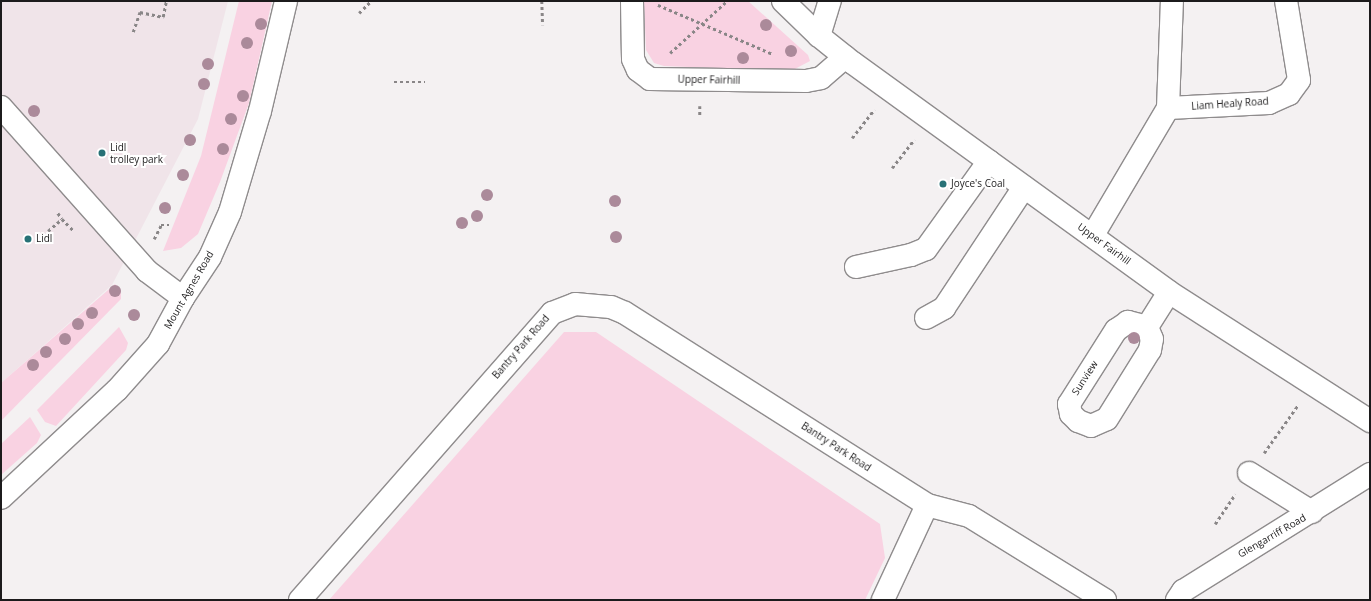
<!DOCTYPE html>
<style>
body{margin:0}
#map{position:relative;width:1371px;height:601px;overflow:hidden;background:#f4f1f2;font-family:"Open Sans",sans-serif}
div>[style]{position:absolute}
.built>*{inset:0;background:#f0e4e9}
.green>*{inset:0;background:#f9d2e2}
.path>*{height:2.5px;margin-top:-1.25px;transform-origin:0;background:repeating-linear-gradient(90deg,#898687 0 3px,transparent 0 6px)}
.roads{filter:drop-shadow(1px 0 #8f8c8d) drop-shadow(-1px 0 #8f8c8d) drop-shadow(0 1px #8f8c8d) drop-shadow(0 -1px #8f8c8d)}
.minor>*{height:22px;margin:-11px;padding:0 11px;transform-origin:11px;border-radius:11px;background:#fff}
.trees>*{width:12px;height:12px;margin:-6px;border-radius:50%;background:#ab8a9a}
.dots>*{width:11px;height:11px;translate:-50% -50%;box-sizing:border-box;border:2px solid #fff;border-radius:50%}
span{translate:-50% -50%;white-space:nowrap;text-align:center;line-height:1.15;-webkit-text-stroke:4px #fff;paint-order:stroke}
.street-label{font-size:10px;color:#1c1b1c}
.poi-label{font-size:10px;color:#1c1b1c}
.left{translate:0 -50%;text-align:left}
.frame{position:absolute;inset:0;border:2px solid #1c1b1c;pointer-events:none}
</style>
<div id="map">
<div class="built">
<div style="clip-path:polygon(1px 1px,228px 1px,198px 119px,112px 285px,1px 383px)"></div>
</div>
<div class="green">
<div style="clip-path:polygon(239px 1px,272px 1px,249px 103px,220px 182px,198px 234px,181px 248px,163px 251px,201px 156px)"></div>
<div style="clip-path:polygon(644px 1px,748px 1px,808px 55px,810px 61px,791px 71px,664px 66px,654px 63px,646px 50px)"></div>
<div style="clip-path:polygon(115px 284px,121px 291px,121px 299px,1px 421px,1px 383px)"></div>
<div style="clip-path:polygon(119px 327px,128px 343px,126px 350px,56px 426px,45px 422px,37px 410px)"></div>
<div style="clip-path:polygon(564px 332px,596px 332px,880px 524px,885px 558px,865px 600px,329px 600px)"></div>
<div style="clip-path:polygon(30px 417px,41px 435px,37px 443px,1px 475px,1px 444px)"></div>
</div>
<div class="path">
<div style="left:542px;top:1px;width:24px;rotate:88deg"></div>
<div style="left:658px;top:5px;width:125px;rotate:23.1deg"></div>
<div style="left:359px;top:13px;width:17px;rotate:-45deg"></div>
<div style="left:133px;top:32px;width:21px;rotate:-71deg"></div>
<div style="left:140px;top:12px;width:24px;rotate:12deg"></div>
<div style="left:163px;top:17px;width:16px;rotate:-79deg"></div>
<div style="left:670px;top:53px;width:77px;rotate:-42.4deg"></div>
<div style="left:394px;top:82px;width:31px"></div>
<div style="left:700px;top:106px;width:11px;rotate:90deg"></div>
<div style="left:852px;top:138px;width:36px;rotate:-52deg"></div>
<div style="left:892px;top:168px;width:36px;rotate:-52deg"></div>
<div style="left:58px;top:213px;width:7px;rotate:56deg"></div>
<div style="left:48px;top:231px;width:18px;rotate:-41deg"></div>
<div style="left:62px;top:219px;width:16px;rotate:45deg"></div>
<div style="left:154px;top:239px;width:16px;rotate:-63deg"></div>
<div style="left:161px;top:225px;width:8px"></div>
<div style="left:1264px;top:453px;width:59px;rotate:-54.7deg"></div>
<div style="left:1215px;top:524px;width:36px;rotate:-56deg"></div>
</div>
<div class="roads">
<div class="minor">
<div style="left:632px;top:1px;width:58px;rotate:89deg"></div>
<div style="left:633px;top:59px;width:12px;rotate:66deg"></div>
<div style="left:638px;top:70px;width:15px;rotate:37deg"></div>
<div style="left:650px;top:79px;width:156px;rotate:0.7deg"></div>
<div style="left:806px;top:81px;width:15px;rotate:-11deg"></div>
<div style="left:821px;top:78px;width:32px;rotate:-41deg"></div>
<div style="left:783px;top:1px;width:50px;rotate:44.2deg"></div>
<div style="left:819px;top:36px;width:43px;rotate:38.5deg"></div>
<div style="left:853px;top:63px;width:390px;rotate:35.9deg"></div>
<div style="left:1169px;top:292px;width:239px;rotate:32.7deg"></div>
<div style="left:819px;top:36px;width:37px;rotate:-73deg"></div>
<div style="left:1px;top:107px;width:220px;rotate:48.3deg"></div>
<div style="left:147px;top:271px;width:45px;rotate:36.9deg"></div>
<div style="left:1168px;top:108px;width:101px;rotate:-2.8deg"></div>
<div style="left:1269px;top:103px;width:22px;rotate:-24deg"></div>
<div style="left:1289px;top:94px;width:17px;rotate:-54deg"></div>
<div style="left:1299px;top:80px;width:80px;rotate:-99.3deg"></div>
<div style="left:1093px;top:235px;width:147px;rotate:-59.4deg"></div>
<div style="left:1168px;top:108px;width:107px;rotate:-87.9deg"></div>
<div style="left:856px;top:267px;width:56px;rotate:-12.3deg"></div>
<div style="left:911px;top:255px;width:16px;rotate:-22deg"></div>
<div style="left:926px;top:249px;width:108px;rotate:-54.4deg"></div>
<div style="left:926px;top:318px;width:21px;rotate:-29deg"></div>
<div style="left:944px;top:308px;width:145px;rotate:-56.5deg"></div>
<div style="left:1147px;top:327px;width:20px;rotate:-165deg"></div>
<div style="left:1128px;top:322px;width:14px;rotate:146deg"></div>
<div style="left:1116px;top:330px;width:88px;rotate:122.4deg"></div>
<div style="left:1069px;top:404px;width:10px;rotate:79deg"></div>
<div style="left:1071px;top:414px;width:10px;rotate:45deg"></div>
<div style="left:1078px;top:421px;width:14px;rotate:21deg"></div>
<div style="left:1091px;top:426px;width:17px;rotate:-24deg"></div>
<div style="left:1107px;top:419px;width:81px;rotate:-58.1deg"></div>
<div style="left:1150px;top:350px;width:11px;rotate:-80deg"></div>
<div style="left:1152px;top:339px;width:13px;rotate:-113deg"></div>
<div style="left:1147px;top:327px;width:41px;rotate:-57.8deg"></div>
<div style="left:1249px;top:473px;width:74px;rotate:31.8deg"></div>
<div style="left:1px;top:498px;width:158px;rotate:-43deg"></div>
<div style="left:117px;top:390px;width:62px;rotate:-48.3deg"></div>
<div style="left:158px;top:344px;width:52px;rotate:-61.5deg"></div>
<div style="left:183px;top:298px;width:49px;rotate:-56.6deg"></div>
<div style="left:210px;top:257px;width:49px;rotate:-66deg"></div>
<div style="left:230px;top:212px;width:105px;rotate:-73.5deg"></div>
<div style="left:260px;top:111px;width:113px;rotate:-76.7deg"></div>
<div style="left:927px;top:505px;width:43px;rotate:14.7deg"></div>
<div style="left:969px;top:516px;width:160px;rotate:31.7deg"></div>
<div style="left:300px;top:600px;width:382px;rotate:-48.7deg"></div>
<div style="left:552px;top:313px;width:25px;rotate:-21deg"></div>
<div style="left:575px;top:304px;width:36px;rotate:5deg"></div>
<div style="left:611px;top:307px;width:15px;rotate:23deg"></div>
<div style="left:625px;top:313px;width:358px;rotate:32.4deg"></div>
<div style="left:927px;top:505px;width:105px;rotate:114.9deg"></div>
<div style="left:1177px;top:600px;width:11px;rotate:-56deg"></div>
<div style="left:1183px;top:591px;width:221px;rotate:-32deg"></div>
</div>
</div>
<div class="trees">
<div style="left:261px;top:24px"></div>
<div style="left:766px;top:25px"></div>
<div style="left:247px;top:43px"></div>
<div style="left:791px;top:51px"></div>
<div style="left:743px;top:58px"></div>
<div style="left:208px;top:64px"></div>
<div style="left:204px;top:84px"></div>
<div style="left:243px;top:96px"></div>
<div style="left:34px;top:111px"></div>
<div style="left:231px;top:119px"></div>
<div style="left:190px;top:140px"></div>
<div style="left:223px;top:149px"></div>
<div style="left:183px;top:175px"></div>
<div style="left:487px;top:195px"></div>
<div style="left:615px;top:201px"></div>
<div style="left:165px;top:208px"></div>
<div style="left:477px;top:216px"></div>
<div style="left:462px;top:223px"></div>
<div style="left:616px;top:237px"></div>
<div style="left:115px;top:291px"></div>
<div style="left:92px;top:313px"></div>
<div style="left:134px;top:315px"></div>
<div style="left:78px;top:324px"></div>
<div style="left:1134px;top:338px"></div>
<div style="left:65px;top:339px"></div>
<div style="left:46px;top:352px"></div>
<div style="left:33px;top:365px"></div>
</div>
<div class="dots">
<div style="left:102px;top:153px;background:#277176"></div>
<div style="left:943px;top:184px;background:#277176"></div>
<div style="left:28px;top:239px;background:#277176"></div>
</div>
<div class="street-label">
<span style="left:709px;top:80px;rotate:1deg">Upper Fairhill</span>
<span style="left:1230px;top:104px;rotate:-4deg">Liam Healy Road</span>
<span style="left:1104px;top:244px;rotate:36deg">Upper Fairhill</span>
<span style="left:189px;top:290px;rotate:-60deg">Mount Agnes Road</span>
<span style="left:521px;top:347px;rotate:-49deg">Bantry Park Road</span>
<span style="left:1085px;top:378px;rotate:-57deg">Sunview</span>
<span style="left:836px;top:447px;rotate:33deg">Bantry Park Road</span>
<span style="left:1272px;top:536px;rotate:-30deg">Glengarriff Road</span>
</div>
<div class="poi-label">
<span class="left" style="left:110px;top:153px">Lidl<br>trolley park</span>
<span class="left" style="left:951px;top:184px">Joyce's Coal</span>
<span class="left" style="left:36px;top:239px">Lidl</span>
</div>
<div class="frame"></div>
</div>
